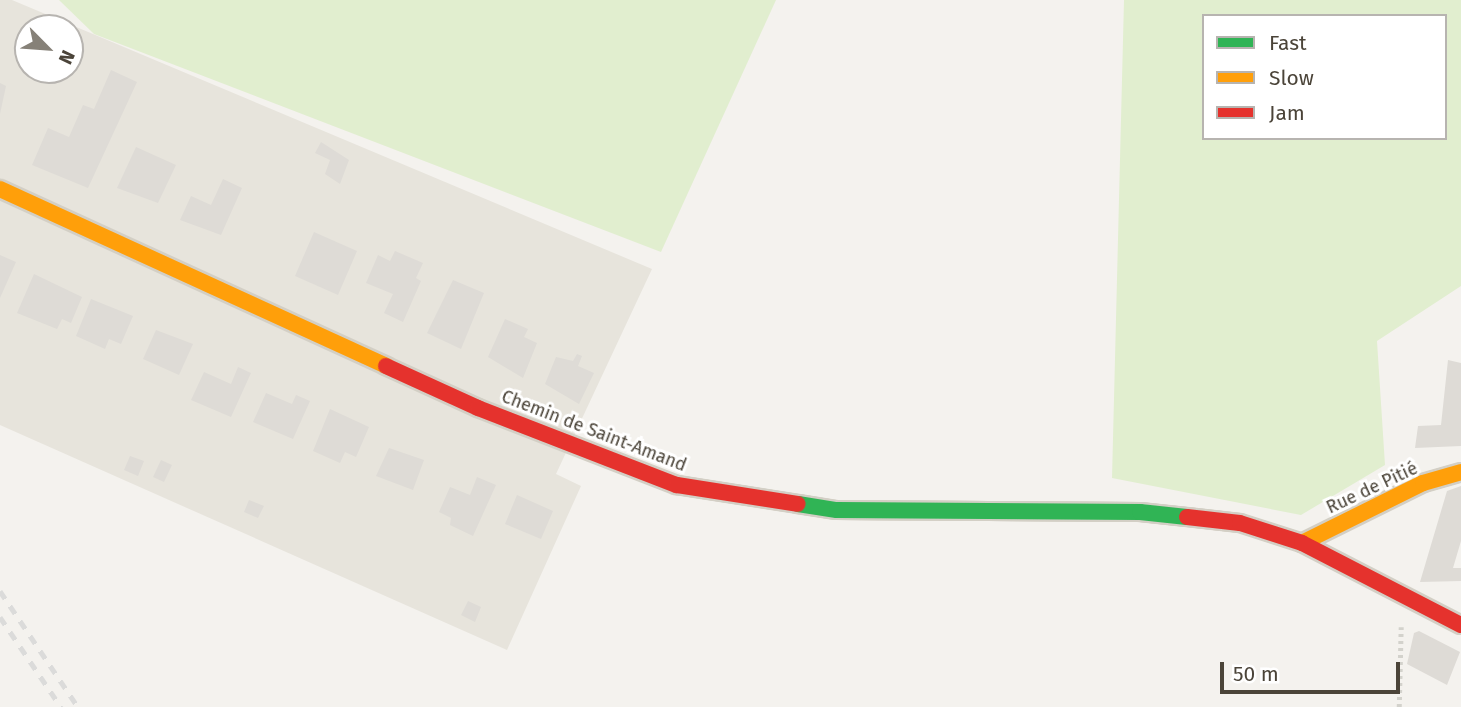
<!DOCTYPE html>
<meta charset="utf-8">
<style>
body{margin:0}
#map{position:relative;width:1461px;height:707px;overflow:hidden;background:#f4f2ee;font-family:"Fira Sans",sans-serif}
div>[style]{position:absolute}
.residential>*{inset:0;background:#e7e4dc}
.green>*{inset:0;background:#e1eecf}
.building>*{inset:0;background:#dedbd6}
.path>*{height:4.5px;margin-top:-2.25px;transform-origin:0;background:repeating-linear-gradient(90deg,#d3d2cc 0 3.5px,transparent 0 7px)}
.roads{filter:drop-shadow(2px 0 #d3cfc5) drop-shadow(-2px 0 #d3cfc5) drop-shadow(0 2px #d3cfc5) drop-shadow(0 -2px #d3cfc5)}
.fast>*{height:16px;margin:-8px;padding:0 8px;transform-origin:8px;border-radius:8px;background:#30b455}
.slow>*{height:16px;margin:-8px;padding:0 8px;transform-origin:8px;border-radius:8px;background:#ff9f0a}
.jam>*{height:16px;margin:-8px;padding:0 8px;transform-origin:8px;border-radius:8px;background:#e5322d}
.rail>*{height:5px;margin-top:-2.5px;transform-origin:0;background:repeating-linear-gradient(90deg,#dbdbda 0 9px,transparent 0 18px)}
span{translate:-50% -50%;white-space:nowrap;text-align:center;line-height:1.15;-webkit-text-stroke:6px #fff;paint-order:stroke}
.street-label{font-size:18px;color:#4b4439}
.legend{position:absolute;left:1202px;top:14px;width:245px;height:126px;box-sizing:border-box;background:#fff;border:2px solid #b7b4b0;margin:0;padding:9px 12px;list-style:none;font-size:21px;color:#4b4439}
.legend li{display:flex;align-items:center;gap:14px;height:35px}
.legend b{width:35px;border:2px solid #b7b4b0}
.north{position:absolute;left:14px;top:14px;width:70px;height:70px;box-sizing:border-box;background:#fff;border:2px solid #b7b4b0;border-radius:50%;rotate:115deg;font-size:19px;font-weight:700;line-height:28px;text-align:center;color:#4b4439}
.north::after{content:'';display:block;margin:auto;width:24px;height:32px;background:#868178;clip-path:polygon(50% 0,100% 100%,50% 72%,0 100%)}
.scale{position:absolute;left:1220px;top:662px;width:180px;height:32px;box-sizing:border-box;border:4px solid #4b4439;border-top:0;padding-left:9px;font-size:21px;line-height:24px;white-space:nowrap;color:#4b4439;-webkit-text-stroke:5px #fff;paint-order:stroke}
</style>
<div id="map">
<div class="residential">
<div style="clip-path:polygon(evenodd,0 0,12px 0,652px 269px,556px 474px,581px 486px,507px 650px,0 425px,0 0,28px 28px,70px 28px,70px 70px,28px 70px,28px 28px)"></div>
</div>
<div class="green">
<div style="clip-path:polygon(59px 0,776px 0,661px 252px,94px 34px)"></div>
<div style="clip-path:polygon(evenodd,1124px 0,1461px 0,1461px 286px,1377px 341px,1385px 465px,1301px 515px,1112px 478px,1124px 0,1204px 16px,1445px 16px,1445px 138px,1204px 138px,1204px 16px)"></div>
</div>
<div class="building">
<div style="clip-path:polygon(111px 70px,137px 82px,88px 188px,32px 165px,48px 128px,69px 137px,83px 105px,94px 109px)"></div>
<div style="clip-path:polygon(0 83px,6px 86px,0 114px)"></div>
<div style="clip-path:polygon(321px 142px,349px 160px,340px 184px,325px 174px,330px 160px,315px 153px)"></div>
<div style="clip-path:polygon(136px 147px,176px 165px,158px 203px,117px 188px)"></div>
<div style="clip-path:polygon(223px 179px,242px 188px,221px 235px,180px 220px,191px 196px,211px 205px)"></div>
<div style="clip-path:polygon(314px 232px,357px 251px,338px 295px,295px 276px)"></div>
<div style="clip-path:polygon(395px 251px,423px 263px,416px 278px,421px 281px,403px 322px,384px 313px,393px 294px,366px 283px,378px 255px,390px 261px)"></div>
<div style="clip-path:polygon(0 255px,16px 262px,0 298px)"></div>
<div style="clip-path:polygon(34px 274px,82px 297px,71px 323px,62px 319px,57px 329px,17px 313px)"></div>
<div style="clip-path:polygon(453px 280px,484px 293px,461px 349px,427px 333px)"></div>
<div style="clip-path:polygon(91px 299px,133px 316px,121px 344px,109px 339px,105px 349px,76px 336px)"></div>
<div style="clip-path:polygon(505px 319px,528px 329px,524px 337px,537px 343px,523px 378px,488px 357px)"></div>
<div style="clip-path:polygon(156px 330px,193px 344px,179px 375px,143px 359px)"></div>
<div style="clip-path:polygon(577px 354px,582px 356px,578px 366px,594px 373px,579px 404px,545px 384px,556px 357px,573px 361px)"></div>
<div style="clip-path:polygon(1448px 360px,1461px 363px,1461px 446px,1415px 448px,1418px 426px,1441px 425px)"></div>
<div style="clip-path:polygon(238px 367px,251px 373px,231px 417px,191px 400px,204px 372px,231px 384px)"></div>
<div style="clip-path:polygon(266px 393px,292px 404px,296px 395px,310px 401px,293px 439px,253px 422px)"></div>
<div style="clip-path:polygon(330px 409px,369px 427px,356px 457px,345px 452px,340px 463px,313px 451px)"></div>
<div style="clip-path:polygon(389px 448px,424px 460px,413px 490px,376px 476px)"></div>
<div style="clip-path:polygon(130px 456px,144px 461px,138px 476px,124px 470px)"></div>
<div style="clip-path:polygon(161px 460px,172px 465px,164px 482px,153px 477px)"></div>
<div style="clip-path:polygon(477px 477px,496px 485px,473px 536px,450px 525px,451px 518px,439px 512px,450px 487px,470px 495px)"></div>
<div style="clip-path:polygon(1461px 486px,1461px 541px,1453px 568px,1461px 568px,1461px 581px,1420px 582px,1447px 491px)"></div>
<div style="clip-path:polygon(517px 495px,553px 511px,541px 539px,505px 524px)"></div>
<div style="clip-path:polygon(249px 500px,264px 506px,258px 518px,244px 512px)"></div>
<div style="clip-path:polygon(468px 601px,481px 607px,475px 622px,461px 615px)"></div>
<div style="clip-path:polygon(1419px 631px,1460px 652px,1447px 685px,1407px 664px,1414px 633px)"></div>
</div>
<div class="path">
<div style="left:1399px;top:707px;width:80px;rotate:-88.6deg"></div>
</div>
<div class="roads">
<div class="fast">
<div style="left:798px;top:504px;width:39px;rotate:9deg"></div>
<div style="left:837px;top:510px;width:303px;rotate:0.4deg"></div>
<div style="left:1140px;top:512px;width:47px;rotate:6.1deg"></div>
</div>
<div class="slow">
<div style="left:0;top:189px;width:425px;rotate:24.6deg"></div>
<div style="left:1302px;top:543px;width:135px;rotate:-26.4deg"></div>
<div style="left:1423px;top:483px;width:40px;rotate:-16deg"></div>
</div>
<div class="jam">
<div style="left:386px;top:366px;width:101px;rotate:24.5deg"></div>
<div style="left:478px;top:408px;width:213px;rotate:21.2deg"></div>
<div style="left:677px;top:485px;width:122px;rotate:8.9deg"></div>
<div style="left:1187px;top:517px;width:53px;rotate:6.5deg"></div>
<div style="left:1240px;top:523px;width:65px;rotate:17.9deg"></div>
<div style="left:1302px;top:543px;width:179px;rotate:27.3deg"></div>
</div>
</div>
<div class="rail">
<div style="left:0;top:591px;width:140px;rotate:56.1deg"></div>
<div style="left:0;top:617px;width:109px;rotate:55.9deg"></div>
</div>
<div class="street-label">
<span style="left:594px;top:431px;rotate:21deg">Chemin de Saint-Amand</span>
<span style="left:1372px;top:488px;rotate:-25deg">Rue de Pitié</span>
</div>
<ul class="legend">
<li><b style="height:9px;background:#30b455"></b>Fast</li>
<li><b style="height:9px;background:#ff9f0a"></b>Slow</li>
<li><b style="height:9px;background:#e5322d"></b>Jam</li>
</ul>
<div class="north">N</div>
<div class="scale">50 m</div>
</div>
